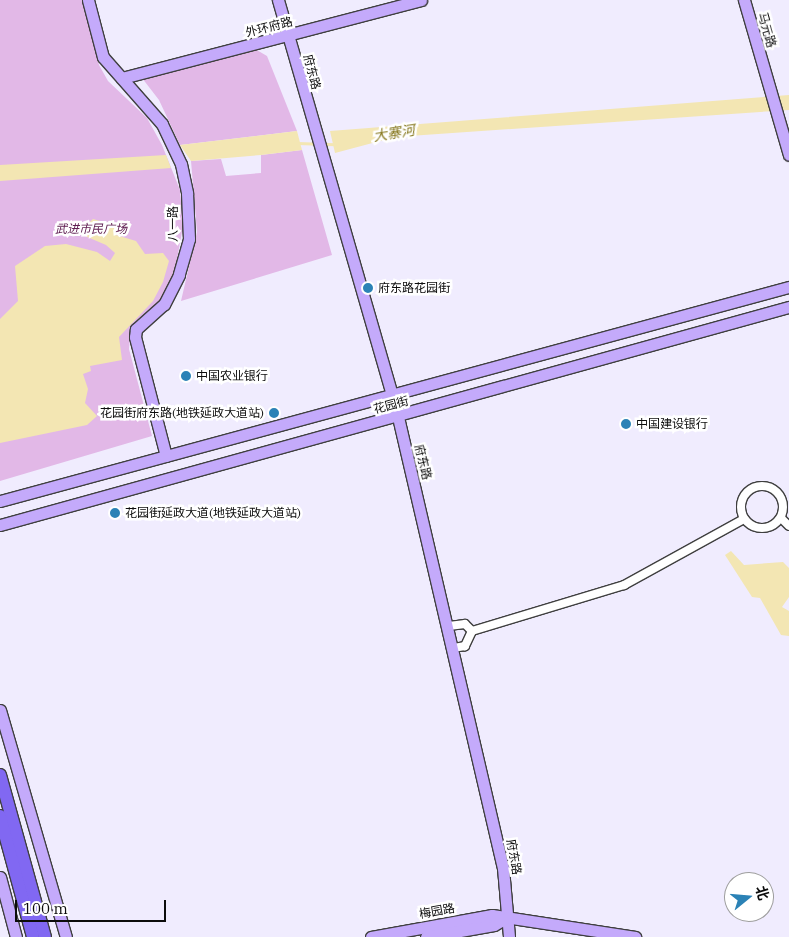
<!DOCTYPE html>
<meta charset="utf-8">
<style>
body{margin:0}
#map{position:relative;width:789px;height:937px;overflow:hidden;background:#f0ecfe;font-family:"IBM Plex Serif","Noto Sans SC",serif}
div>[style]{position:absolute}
.green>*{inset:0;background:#e2b8e7}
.water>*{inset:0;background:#f3e6b3}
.stream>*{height:3px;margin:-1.5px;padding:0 1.5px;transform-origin:1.5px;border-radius:1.5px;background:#f3e6b3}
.roads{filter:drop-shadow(1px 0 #3f3f3f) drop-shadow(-1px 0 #3f3f3f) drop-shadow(0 1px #3f3f3f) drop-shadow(0 -1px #3f3f3f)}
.street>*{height:8px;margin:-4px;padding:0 4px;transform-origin:4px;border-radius:4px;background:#fff}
.street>.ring{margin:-4px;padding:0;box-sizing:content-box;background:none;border:8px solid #fff;border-radius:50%}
.secondary>*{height:11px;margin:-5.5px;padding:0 5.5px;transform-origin:5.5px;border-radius:5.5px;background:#c4aafb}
.primary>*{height:12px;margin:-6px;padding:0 6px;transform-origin:6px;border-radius:6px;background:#8168f2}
.dots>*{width:14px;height:14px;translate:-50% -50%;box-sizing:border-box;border:2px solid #fff;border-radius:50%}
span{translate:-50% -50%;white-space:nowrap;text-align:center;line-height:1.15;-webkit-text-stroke:5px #fff;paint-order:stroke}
.street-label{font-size:12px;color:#0c0c0c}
.park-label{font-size:12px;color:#612053;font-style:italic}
.poi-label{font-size:12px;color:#0c0c0c}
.left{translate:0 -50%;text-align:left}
.right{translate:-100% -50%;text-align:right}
.water-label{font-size:14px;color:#84751a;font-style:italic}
.north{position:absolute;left:724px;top:872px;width:50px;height:50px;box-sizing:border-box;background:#fff;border:1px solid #9e9e9e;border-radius:50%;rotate:73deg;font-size:14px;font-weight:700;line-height:20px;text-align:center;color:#0c0c0c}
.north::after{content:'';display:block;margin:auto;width:18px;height:22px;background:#2b82b6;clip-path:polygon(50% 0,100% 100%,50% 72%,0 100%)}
.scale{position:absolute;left:15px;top:900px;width:151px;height:22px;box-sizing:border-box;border:2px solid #0c0c0c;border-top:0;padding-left:6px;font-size:15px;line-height:18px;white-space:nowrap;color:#0c0c0c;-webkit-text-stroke:4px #fff;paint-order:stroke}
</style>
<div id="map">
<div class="green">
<div style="clip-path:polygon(0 0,83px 0,99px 65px,108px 81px,147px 118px,162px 145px,180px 190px,183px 226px,172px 287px,130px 337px,129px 349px,152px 436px,0 481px)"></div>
<div style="clip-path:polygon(255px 49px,267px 56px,297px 131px,180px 145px,159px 100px,142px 78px)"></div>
<div style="clip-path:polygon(302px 150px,332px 255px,181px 301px,197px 232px,191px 161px,221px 159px,226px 176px,261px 173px,261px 155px)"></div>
</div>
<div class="water">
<div style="clip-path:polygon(789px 95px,789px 110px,395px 137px,335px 153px,330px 131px)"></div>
<div style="clip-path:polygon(297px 131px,302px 150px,261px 155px,191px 161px,180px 145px)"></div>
<div style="clip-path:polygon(166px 155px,171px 168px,0 181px,0 165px)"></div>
<div style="clip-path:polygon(93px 219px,114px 225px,116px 235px,136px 241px,145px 254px,163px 253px,169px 261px,163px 282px,153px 301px,119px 337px,122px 360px,90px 366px,91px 371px,83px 374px,88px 389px,85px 403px,97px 416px,87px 425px,0 443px,0 319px,18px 301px,15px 266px,45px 246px,66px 244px,97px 252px,110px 261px,115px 253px,106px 245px,78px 233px)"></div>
<div style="clip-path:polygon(731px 551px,744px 565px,783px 562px,789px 568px,789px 597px,782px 607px,789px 611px,789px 636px,781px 635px,760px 598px,752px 597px,725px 555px)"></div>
</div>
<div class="stream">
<div style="left:297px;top:143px;width:38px;rotate:2deg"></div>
</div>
<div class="roads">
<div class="street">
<div class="ring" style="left:741px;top:486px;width:34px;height:34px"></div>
<div style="left:781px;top:518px;width:11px;rotate:45deg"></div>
<div style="left:449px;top:626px;width:16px;rotate:-7deg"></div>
<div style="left:465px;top:624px;width:10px;rotate:45deg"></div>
<div style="left:472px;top:631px;width:17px;rotate:115deg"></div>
<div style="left:465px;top:646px;width:11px;rotate:170deg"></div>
<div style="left:472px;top:631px;width:159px;rotate:-16.8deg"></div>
<div style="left:624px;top:585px;width:137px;rotate:-28.8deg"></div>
</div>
<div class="secondary">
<div style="left:88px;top:0;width:59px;rotate:75.3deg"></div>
<div style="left:103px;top:57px;width:89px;rotate:48.6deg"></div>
<div style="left:162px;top:124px;width:44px;rotate:64.6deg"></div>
<div style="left:181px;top:164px;width:30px;rotate:78deg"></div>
<div style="left:187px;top:193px;width:46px;rotate:87.5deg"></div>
<div style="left:189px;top:239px;width:37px;rotate:106deg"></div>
<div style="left:179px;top:275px;width:33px;rotate:117deg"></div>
<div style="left:164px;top:304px;width:38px;rotate:138deg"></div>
<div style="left:136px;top:329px;width:8px;rotate:97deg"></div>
<div style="left:135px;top:337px;width:123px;rotate:75.4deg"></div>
<div style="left:278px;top:0;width:434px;rotate:73.9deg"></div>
<div style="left:398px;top:417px;width:463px;rotate:76.9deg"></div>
<div style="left:503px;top:868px;width:69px;rotate:85deg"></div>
<div style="left:744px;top:0;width:161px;rotate:73.8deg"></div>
<div style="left:122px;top:78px;width:309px;rotate:-14.6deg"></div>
<div style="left:0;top:501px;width:818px;rotate:-15.18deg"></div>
<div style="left:0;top:525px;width:819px;rotate:-15.45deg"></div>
<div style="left:0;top:710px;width:236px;rotate:73.8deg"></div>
<div style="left:0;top:877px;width:62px;rotate:75.1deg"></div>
<div style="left:371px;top:937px;width:123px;rotate:-10.3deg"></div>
<div style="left:492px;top:915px;width:145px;rotate:8.7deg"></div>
<div style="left:426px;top:937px;width:69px;rotate:-10deg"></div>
<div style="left:494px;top:925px;width:16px;rotate:-30deg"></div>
</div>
<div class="primary">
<div style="left:0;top:775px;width:168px;rotate:74.5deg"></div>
<div style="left:0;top:816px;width:125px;rotate:74.7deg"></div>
</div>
</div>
<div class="dots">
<div style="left:368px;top:288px;background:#2b82b6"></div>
<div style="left:186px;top:376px;background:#2b82b6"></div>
<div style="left:274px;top:413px;background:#2b82b6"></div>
<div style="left:626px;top:424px;background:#2b82b6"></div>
<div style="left:115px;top:513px;background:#2b82b6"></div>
</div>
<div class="street-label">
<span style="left:269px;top:27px;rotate:-14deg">外环府路</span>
<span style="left:767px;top:30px;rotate:74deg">马元路</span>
<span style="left:312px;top:72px;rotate:75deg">府东路</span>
<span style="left:173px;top:224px;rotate:-90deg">八一路</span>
<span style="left:391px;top:405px;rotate:-15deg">花园街</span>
<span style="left:423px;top:462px;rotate:76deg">府东路</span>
<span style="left:514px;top:857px;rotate:80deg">府东路</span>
<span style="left:437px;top:911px;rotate:-10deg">梅园路</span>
</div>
<div class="park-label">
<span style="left:91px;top:229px">武进市民广场</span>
</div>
<div class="poi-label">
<span class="left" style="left:378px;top:288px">府东路花园街</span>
<span class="left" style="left:196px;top:376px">中国农业银行</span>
<span class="right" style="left:264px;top:413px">花园街府东路(地铁延政大道站)</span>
<span class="left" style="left:636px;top:424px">中国建设银行</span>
<span class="left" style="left:125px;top:513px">花园街延政大道(地铁延政大道站)</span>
</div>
<div class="water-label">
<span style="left:394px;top:133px;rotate:-9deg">大寨河</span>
</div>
<div class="north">北</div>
<div class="scale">100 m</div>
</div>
